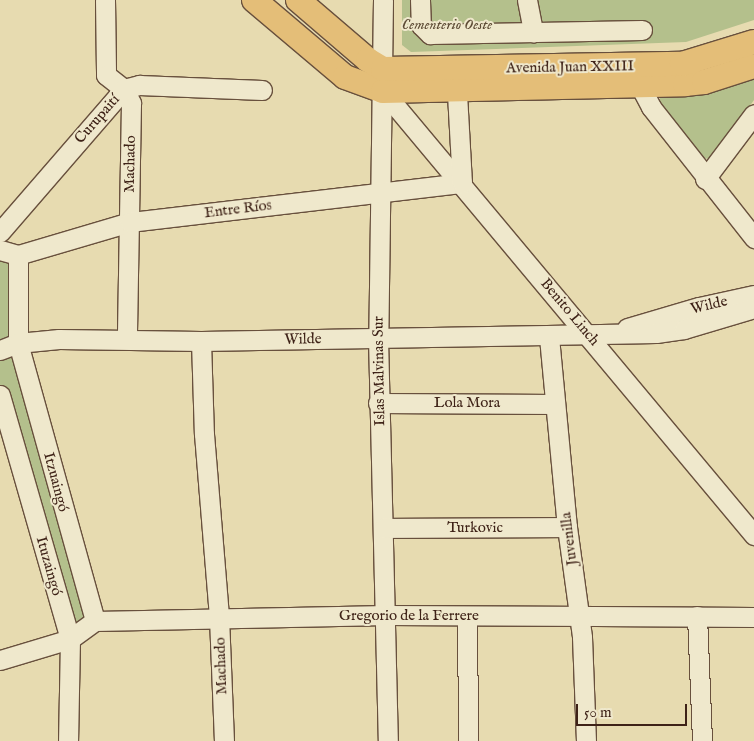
<!DOCTYPE html>
<meta charset="utf-8">
<style>
body{margin:0}
#map{position:relative;width:754px;height:741px;overflow:hidden;background:#e7dbb0;font-family:"IM FELL English",serif}
div>[style]{position:absolute}
.green>*{inset:0;background:#b4c08c}
.roads{filter:drop-shadow(1px 0 #68503d) drop-shadow(-1px 0 #68503d) drop-shadow(0 1px #68503d) drop-shadow(0 -1px #68503d)}
.minor>*{height:19px;margin:-9.5px;padding:0 9.5px;transform-origin:9.5px;border-radius:9.5px;background:#efe8cc}
.major>*{height:24px;margin:-12px;padding:0 12px;transform-origin:12px;border-radius:12px;background:#e4be78}
span{translate:-50% -50%;white-space:nowrap;text-align:center;line-height:1.15;-webkit-text-stroke:4px #efe8cc;paint-order:stroke}
.park-label{font-size:15px;color:#5c4a34;font-style:italic}
.street-label{font-size:15px;color:#3e2217}
.scale{position:absolute;left:576px;top:704px;width:111px;height:22px;box-sizing:border-box;border:2px solid #3e2217;border-top:0;padding-left:6px;font-size:15px;line-height:18px;white-space:nowrap;color:#3e2217;-webkit-text-stroke:4px #efe8cc;paint-order:stroke}
</style>
<div id="map">
<div class="green">
<div style="clip-path:polygon(402px 0,754px 0,754px 20px,686px 42px,411px 52px,402px 45px)"></div>
<div style="clip-path:polygon(754px 76px,754px 100px,712px 159px,699px 158px,659px 102px,661px 95px)"></div>
<div style="clip-path:polygon(0 250px,18px 255px,18px 343px,95px 621px,70px 639px,0 395px)"></div>
</div>
<div class="roads">
<div class="minor">
<div style="left:105px;top:0;width:75px;rotate:89.2deg"></div>
<div style="left:106px;top:75px;width:23px;rotate:38deg"></div>
<div style="left:124px;top:89px;width:16px;rotate:63deg"></div>
<div style="left:131px;top:103px;width:235px;rotate:91deg"></div>
<div style="left:383px;top:0;width:338px;rotate:90.8deg"></div>
<div style="left:378px;top:338px;width:403px;rotate:88.6deg"></div>
<div style="left:420px;top:0;width:25px;rotate:88deg"></div>
<div style="left:421px;top:25px;width:13px;rotate:45deg"></div>
<div style="left:430px;top:34px;width:212px;rotate:-1.1deg"></div>
<div style="left:527px;top:0;width:33px;rotate:79deg"></div>
<div style="left:641px;top:73px;width:13px;rotate:94deg"></div>
<div style="left:640px;top:86px;width:24px;rotate:62deg"></div>
<div style="left:651px;top:107px;width:167px;rotate:51.8deg"></div>
<div style="left:383px;top:91px;width:579px;rotate:50.12deg"></div>
<div style="left:705px;top:179px;width:81px;rotate:-53deg"></div>
<div style="left:0;top:232px;width:189px;rotate:-49.1deg"></div>
<div style="left:124px;top:89px;width:16px;rotate:-15deg"></div>
<div style="left:139px;top:85px;width:123px;rotate:2.3deg"></div>
<div style="left:0;top:250px;width:19px;rotate:16deg"></div>
<div style="left:18px;top:255px;width:117px;rotate:-16.4deg"></div>
<div style="left:130px;top:222px;width:334px;rotate:-6.7deg"></div>
<div style="left:462px;top:183px;width:108px;rotate:-93.2deg"></div>
<div style="left:18px;top:255px;width:88px;rotate:90deg"></div>
<div style="left:18px;top:343px;width:288px;rotate:74.5deg"></div>
<div style="left:627px;top:328px;width:75px;rotate:-16.3deg"></div>
<div style="left:699px;top:307px;width:56px;rotate:-12.3deg"></div>
<div style="left:549px;top:337px;width:191px;rotate:84.6deg"></div>
<div style="left:567px;top:527px;width:111px;rotate:82.2deg"></div>
<div style="left:582px;top:637px;width:104px;rotate:87.8deg"></div>
<div style="left:201px;top:341px;width:93px;rotate:88.2deg"></div>
<div style="left:204px;top:434px;width:184px;rotate:85.3deg"></div>
<div style="left:219px;top:617px;width:124px;rotate:87.7deg"></div>
<div style="left:0;top:350px;width:19px;rotate:-21deg"></div>
<div style="left:18px;top:343px;width:41px;rotate:-5.6deg"></div>
<div style="left:59px;top:339px;width:142px;rotate:0.8deg"></div>
<div style="left:201px;top:341px;width:455px;rotate:-1deg"></div>
<div style="left:656px;top:333px;width:28px;rotate:-8deg"></div>
<div style="left:684px;top:329px;width:73px;rotate:-16.7deg"></div>
<div style="left:0;top:395px;width:254px;rotate:74deg"></div>
<div style="left:70px;top:639px;width:102px;rotate:91.1deg"></div>
<div style="left:378px;top:403px;width:177px;rotate:0.3deg"></div>
<div style="left:384px;top:528px;width:183px;rotate:-0.3deg"></div>
<div style="left:467px;top:616px;width:125px;rotate:89.5deg"></div>
<div style="left:697px;top:616px;width:125px;rotate:87.7deg"></div>
<div style="left:0;top:660px;width:73px;rotate:-16.7deg"></div>
<div style="left:70px;top:639px;width:31px;rotate:-36deg"></div>
<div style="left:95px;top:621px;width:292px;rotate:-1.2deg"></div>
<div style="left:387px;top:615px;width:367px;rotate:0.3deg"></div>
</div>
<div class="major">
<div style="left:254px;top:0;width:119px;rotate:40.2deg"></div>
<div style="left:345px;top:77px;width:40px;rotate:20.2deg"></div>
<div style="left:383px;top:91px;width:302px;rotate:-1.3deg"></div>
<div style="left:685px;top:84px;width:19px;rotate:-6deg"></div>
<div style="left:704px;top:82px;width:52px;rotate:-17.7deg"></div>
<div style="left:298px;top:0;width:92px;rotate:40.6deg"></div>
<div style="left:368px;top:60px;width:17px;rotate:31deg"></div>
<div style="left:383px;top:69px;width:299px;rotate:-1deg"></div>
<div style="left:682px;top:64px;width:75px;rotate:-17deg"></div>
</div>
</div>
<div class="park-label">
<span style="left:447px;top:25px">Cementerio Oeste</span>
</div>
<div class="street-label">
<span style="left:570px;top:67px;rotate:-1deg">Avenida Juan XXIII</span>
<span style="left:97px;top:119px;rotate:-49deg">Curupaití</span>
<span style="left:130px;top:164px;rotate:-89deg">Machado</span>
<span style="left:238px;top:209px;rotate:-7deg">Entre Ríos</span>
<span style="left:709px;top:305px;rotate:-13deg">Wilde</span>
<span style="left:570px;top:312px;rotate:50deg">Benito Linch</span>
<span style="left:303px;top:339px;rotate:-1deg">Wilde</span>
<span style="left:379px;top:371px;rotate:-91deg">Islas Malvinas Sur</span>
<span style="left:467px;top:403px">Lola Mora</span>
<span style="left:56px;top:482px;rotate:75deg">Itzuaingó</span>
<span style="left:475px;top:528px">Turkovic</span>
<span style="left:569px;top:539px;rotate:-97deg">Juvenilla</span>
<span style="left:49px;top:566px;rotate:74deg">Ituzaingó</span>
<span style="left:409px;top:616px">Gregorio de la Ferrere</span>
<span style="left:221px;top:666px;rotate:-92deg">Machado</span>
</div>
<div class="scale">50 m</div>
</div>
